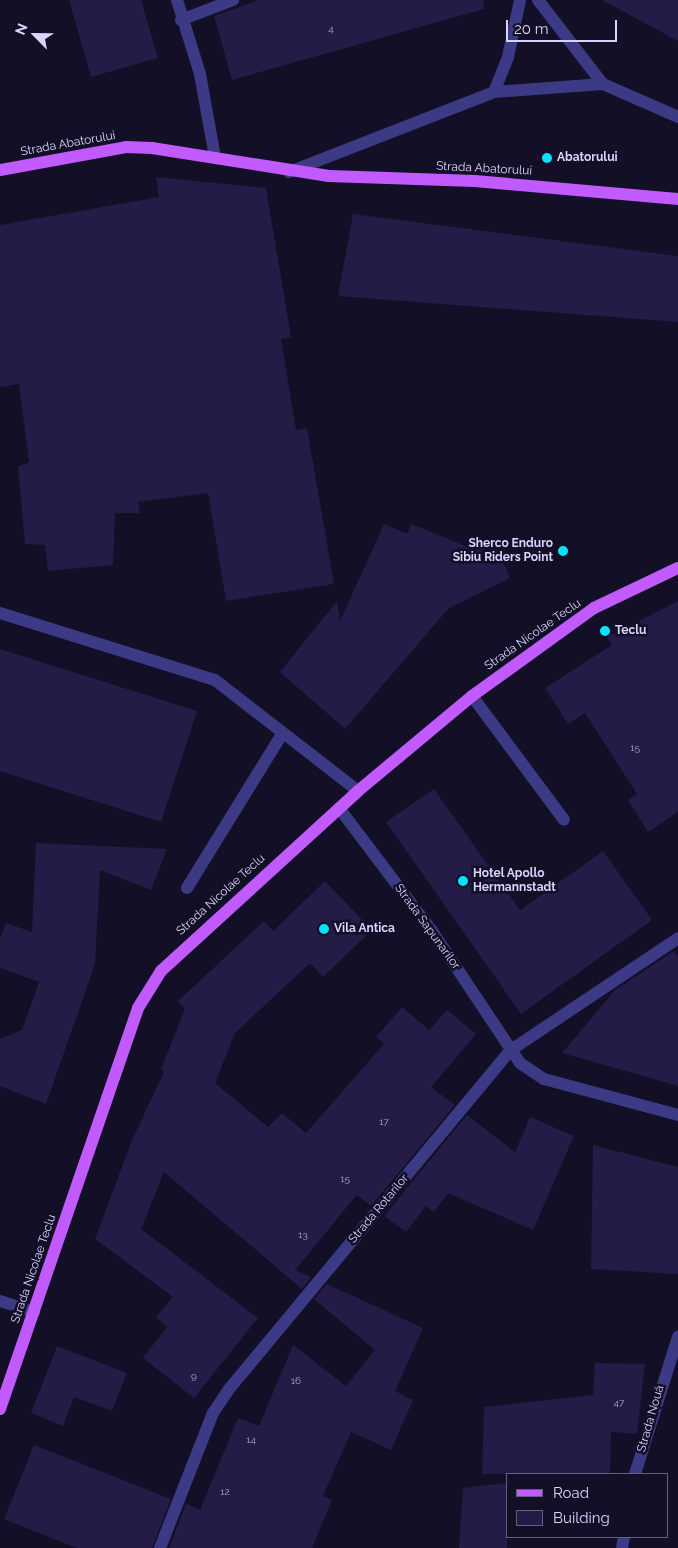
<!DOCTYPE html>
<meta charset="utf-8">
<style>
body{margin:0}
#map{position:relative;width:678px;height:1548px;overflow:hidden;background:#130f26;font-family:Raleway,sans-serif}
div>[style]{position:absolute}
.building>*{inset:0;background:#241b47}
.lane>*{height:12px;margin:-6px;padding:0 6px;transform-origin:6px;border-radius:6px;background:#3d3a85}
.street>*{height:12px;margin:-6px;padding:0 6px;transform-origin:6px;border-radius:6px;background:#3d3a85}
.primary>*{height:12px;margin:-6px;padding:0 6px;transform-origin:6px;border-radius:6px;background:#c25bff}
.dots>*{width:14px;height:14px;translate:-50% -50%;box-sizing:border-box;border:2px solid #130f26;border-radius:50%}
span{translate:-50% -50%;white-space:nowrap;text-align:center;line-height:1.15;-webkit-text-stroke:5px #130f26;paint-order:stroke}
.number-label{font-size:10px;color:#aca6d1}
.number-label span{-webkit-text-stroke-width:0}
.street-label{font-size:12px;color:#d9d4ff}
.poi-label{font-size:12px;color:#d9d4ff;font-weight:700}
.left{translate:0 -50%;text-align:left}
.right{translate:-100% -50%;text-align:right}
.legend{position:absolute;left:506px;top:1473px;width:162px;height:65px;box-sizing:border-box;background:#130f26;border:1px solid #625e7d;margin:0;padding:6px 9px;list-style:none;font-size:15px;color:#d9d4ff}
.legend li{display:flex;align-items:center;gap:10px;height:25px}
.legend b{width:25px;border:1px solid #625e7d}
.north{position:absolute;left:10px;top:10px;width:50px;height:50px;-webkit-text-stroke:4px #130f26;paint-order:stroke;rotate:293deg;font-size:14px;font-weight:700;line-height:20px;text-align:center;color:#d9d4ff}
.north::after{content:'';display:block;margin:auto;width:18px;height:22px;background:#d9d4ff;clip-path:polygon(50% 0,100% 100%,50% 72%,0 100%)}
.scale{position:absolute;left:506px;top:20px;width:111px;height:22px;box-sizing:border-box;border:2px solid #d9d4ff;border-top:0;padding-left:6px;font-size:15px;line-height:18px;white-space:nowrap;color:#d9d4ff;-webkit-text-stroke:4px #130f26;paint-order:stroke}
</style>
<div id="map">
<div class="building">
<div style="clip-path:polygon(69px 0,141px 0,158px 58px,91px 77px)"></div>
<div style="clip-path:polygon(259px 0,483px 0,484px 9px,232px 80px,214px 16px)"></div>
<div style="clip-path:polygon(602px 0,678px 0,678px 41px)"></div>
<div style="clip-path:polygon(156px 177px,266px 188px,291px 337px,281px 339px,296px 430px,307px 428px,334px 584px,226px 601px,208px 493px,138px 502px,140px 513px,115px 513px,113px 565px,48px 571px,45px 545px,25px 544px,18px 467px,29px 462px,19px 384px,0 387px,0 225px,159px 197px)"></div>
<div style="clip-path:polygon(353px 214px,678px 256px,678px 322px,338px 296px)"></div>
<div style="clip-path:polygon(384px 524px,407px 534px,411px 524px,468px 547px,492px 537px,510px 578px,449px 608px,345px 729px,280px 672px,337px 601px,340px 621px)"></div>
<div style="clip-path:polygon(678px 601px,678px 812px,648px 832px,628px 800px,637px 794px,585px 713px,568px 724px,545px 688px,612px 645px,607px 637px)"></div>
<div style="clip-path:polygon(0 649px,197px 711px,161px 822px,0 771px)"></div>
<div style="clip-path:polygon(434px 789px,520px 910px,603px 851px,652px 920px,521px 1014px,386px 822px)"></div>
<div style="clip-path:polygon(36px 843px,167px 849px,151px 890px,100px 870px,95px 964px,46px 1104px,0 1086px,0 1039px,22px 1030px,39px 982px,0 968px,0 939px,6px 923px,32px 932px)"></div>
<div style="clip-path:polygon(325px 881px,372px 930px,323px 977px,310px 963px,235px 1033px,215px 1083px,268px 1127px,282px 1113px,306px 1133px,384px 1044px,376px 1037px,402px 1007px,429px 1030px,447px 1010px,476px 1034px,431px 1087px,455px 1105px,371px 1206px,357px 1195px,351px 1202px,295px 1270px,311px 1277px,302px 1289px,164px 1172px,141px 1229px,258px 1318px,194px 1398px,143px 1358px,167px 1327px,156px 1317px,173px 1297px,95px 1239px,132px 1140px,164px 1072px,161px 1069px,185px 1009px,178px 1001px,264px 921px,273px 931px)"></div>
<div style="clip-path:polygon(674px 951px,678px 957px,678px 1086px,562px 1053px,615px 990px)"></div>
<div style="clip-path:polygon(467px 1115px,515px 1152px,530px 1117px,574px 1136px,533px 1230px,448px 1193px,434px 1212px,426px 1206px,406px 1232px,384px 1216px)"></div>
<div style="clip-path:polygon(593px 1145px,678px 1167px,678px 1274px,591px 1269px)"></div>
<div style="clip-path:polygon(327px 1284px,423px 1328px,395px 1391px,413px 1400px,391px 1450px,351px 1432px,323px 1496px,332px 1500px,312px 1548px,169px 1548px,186px 1504px,200px 1510px,238px 1418px,259px 1426px,293px 1345px,346px 1386px,375px 1350px,314px 1299px)"></div>
<div style="clip-path:polygon(57px 1346px,127px 1373px,112px 1411px,74px 1397px,63px 1426px,31px 1413px)"></div>
<div style="clip-path:polygon(595px 1363px,645px 1364px,637px 1434px,611px 1432px,610px 1474px,482px 1474px,484px 1407px,593px 1395px)"></div>
<div style="clip-path:polygon(34px 1445px,171px 1499px,152px 1548px,77px 1548px,4px 1519px)"></div>
<div style="clip-path:polygon(507px 1483px,507px 1548px,459px 1548px,463px 1488px)"></div>
</div>
<div class="lane">
<div style="left:177px;top:0;width:77px;rotate:72.7deg"></div>
<div style="left:200px;top:74px;width:84px;rotate:79.8deg"></div>
<div style="left:181px;top:20px;width:56px;rotate:-21deg"></div>
<div style="left:0;top:613px;width:225px;rotate:17.3deg"></div>
<div style="left:215px;top:680px;width:181px;rotate:37.8deg"></div>
<div style="left:472px;top:696px;width:154px;rotate:53.4deg"></div>
<div style="left:187px;top:888px;width:181px;rotate:-58.3deg"></div>
<div style="left:0;top:1301px;width:36px;rotate:18deg"></div>
</div>
<div class="street">
<div style="left:538px;top:0;width:106px;rotate:52.3deg"></div>
<div style="left:603px;top:84px;width:82px;rotate:23.7deg"></div>
<div style="left:494px;top:92px;width:38px;rotate:-68deg"></div>
<div style="left:508px;top:57px;width:58px;rotate:-78.1deg"></div>
<div style="left:289px;top:172px;width:220px;rotate:-21.3deg"></div>
<div style="left:494px;top:92px;width:109px;rotate:-4.2deg"></div>
<div style="left:339px;top:808px;width:154px;rotate:52.9deg"></div>
<div style="left:432px;top:931px;width:159px;rotate:56.3deg"></div>
<div style="left:520px;top:1063px;width:29px;rotate:34deg"></div>
<div style="left:544px;top:1079px;width:139px;rotate:15deg"></div>
<div style="left:635px;top:1474px;width:144px;rotate:-72.6deg"></div>
<div style="left:160px;top:1548px;width:145px;rotate:-68.6deg"></div>
<div style="left:213px;top:1413px;width:30px;rotate:-56deg"></div>
<div style="left:230px;top:1388px;width:440px;rotate:-50.3deg"></div>
<div style="left:511px;top:1050px;width:201px;rotate:-33.8deg"></div>
<div style="left:622px;top:1548px;width:11px;rotate:-80deg"></div>
</div>
<div class="primary">
<div style="left:0;top:170px;width:128px;rotate:-10.3deg"></div>
<div style="left:126px;top:147px;width:26px;rotate:2deg"></div>
<div style="left:152px;top:148px;width:179px;rotate:9deg"></div>
<div style="left:329px;top:176px;width:146px;rotate:2deg"></div>
<div style="left:475px;top:181px;width:204px;rotate:5.1deg"></div>
<div style="left:0;top:1409px;width:424px;rotate:-71deg"></div>
<div style="left:138px;top:1008px;width:44px;rotate:-58.1deg"></div>
<div style="left:161px;top:971px;width:267px;rotate:-42.4deg"></div>
<div style="left:358px;top:791px;width:148px;rotate:-39.8deg"></div>
<div style="left:472px;top:696px;width:150px;rotate:-35.8deg"></div>
<div style="left:594px;top:608px;width:93px;rotate:-25.5deg"></div>
</div>
<div class="dots">
<div style="left:547px;top:158px;background:#00e5ff"></div>
<div style="left:563px;top:551px;background:#00e5ff"></div>
<div style="left:605px;top:631px;background:#00e5ff"></div>
<div style="left:463px;top:881px;background:#00e5ff"></div>
<div style="left:324px;top:929px;background:#00e5ff"></div>
</div>
<div class="number-label">
<span style="left:331px;top:29px">4</span>
<span style="left:635px;top:748px">15</span>
<span style="left:384px;top:1122px">17</span>
<span style="left:345px;top:1179px">15</span>
<span style="left:303px;top:1235px">13</span>
<span style="left:194px;top:1376px">9</span>
<span style="left:296px;top:1381px">16</span>
<span style="left:619px;top:1403px">47</span>
<span style="left:251px;top:1440px">14</span>
<span style="left:225px;top:1492px">12</span>
</div>
<div class="street-label">
<span style="left:68px;top:144px;rotate:-10deg">Strada Abatorului</span>
<span style="left:484px;top:169px;rotate:3deg">Strada Abatorului</span>
<span style="left:533px;top:635px;rotate:-35deg">Strada Nicolae Teclu</span>
<span style="left:221px;top:895px;rotate:-42deg">Strada Nicolae Teclu</span>
<span style="left:427px;top:927px;rotate:54deg">Strada Sapunarilor</span>
<span style="left:379px;top:1209px;rotate:-50deg">Strada Rotarilor</span>
<span style="left:34px;top:1269px;rotate:-71deg">Strada Nicolae Teclu</span>
<span style="left:651px;top:1419px;rotate:-74deg">Strada Nouă</span>
</div>
<div class="poi-label">
<span class="left" style="left:557px;top:158px">Abatorului</span>
<span class="right" style="left:553px;top:551px">Sherco Enduro<br>Sibiu Riders Point</span>
<span class="left" style="left:615px;top:631px">Teclu</span>
<span class="left" style="left:473px;top:881px">Hotel Apollo<br>Hermannstadt</span>
<span class="left" style="left:334px;top:929px">Vila Antica</span>
</div>
<ul class="legend">
<li><b style="height:6px;background:#c25bff"></b>Road</li>
<li><b style="height:14px;background:#241b47"></b>Building</li>
</ul>
<div class="north">N</div>
<div class="scale">20 m</div>
</div>
